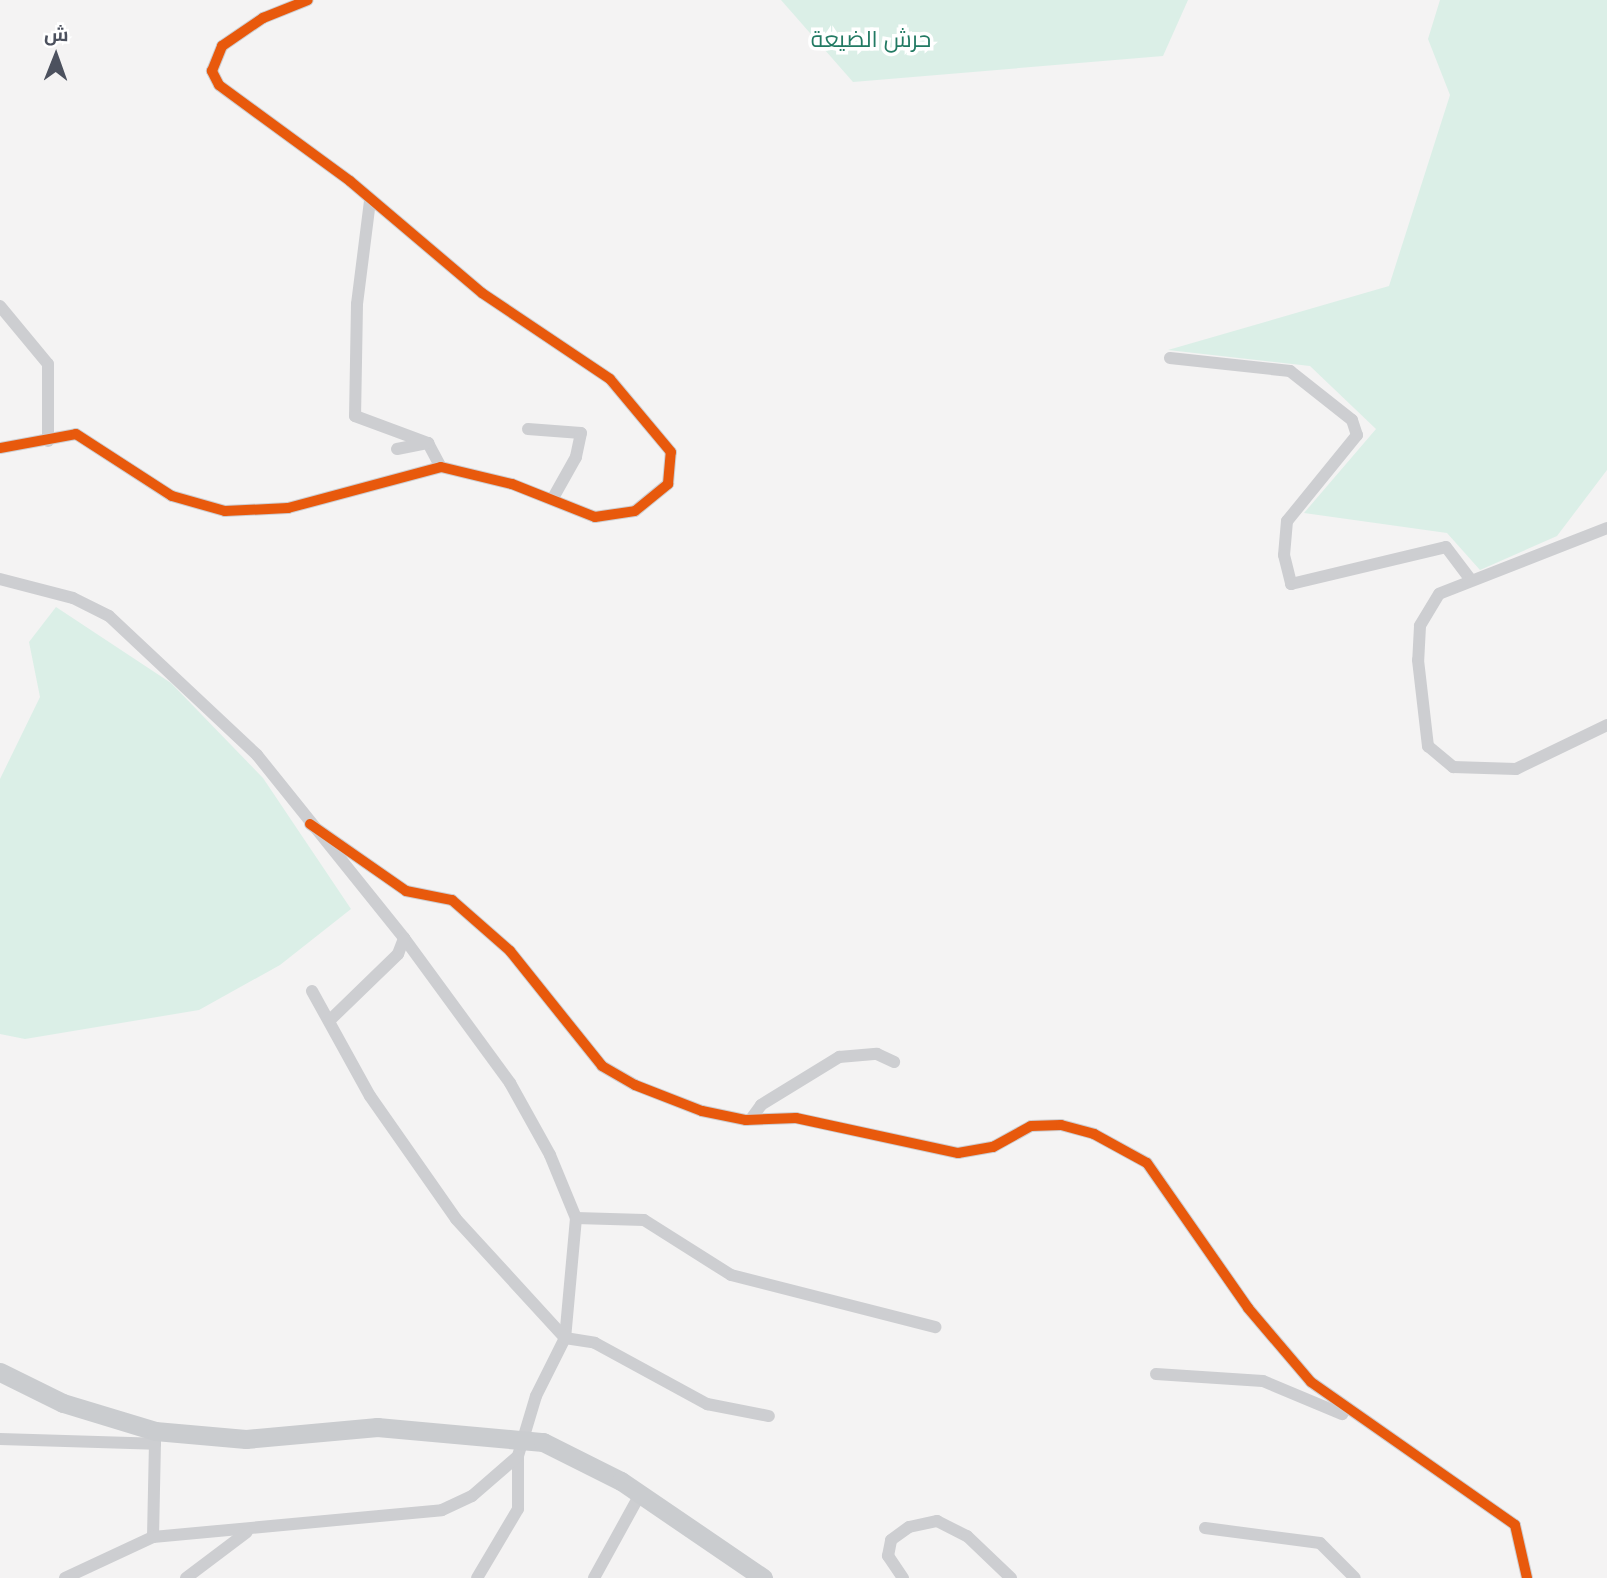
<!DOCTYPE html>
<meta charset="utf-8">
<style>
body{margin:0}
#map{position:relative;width:1607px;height:1578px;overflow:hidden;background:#f4f3f3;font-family:"Varela Round",Cairo,sans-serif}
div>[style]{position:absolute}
.green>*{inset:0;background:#dbefe7}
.minor>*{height:12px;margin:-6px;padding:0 6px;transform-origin:6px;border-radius:6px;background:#cdced1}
.primary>*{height:19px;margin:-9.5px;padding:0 9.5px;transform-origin:9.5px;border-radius:9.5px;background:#cacccf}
.cycleway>*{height:10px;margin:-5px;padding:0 5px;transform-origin:5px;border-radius:5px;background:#e8590c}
span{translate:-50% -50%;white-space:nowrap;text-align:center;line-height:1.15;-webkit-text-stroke:7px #fff;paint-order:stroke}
.park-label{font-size:23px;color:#227a63}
.north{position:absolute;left:21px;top:21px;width:70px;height:70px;-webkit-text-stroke:5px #fff;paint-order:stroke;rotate:1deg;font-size:19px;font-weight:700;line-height:28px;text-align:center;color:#4c515e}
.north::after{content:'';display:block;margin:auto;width:24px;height:32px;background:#4c515e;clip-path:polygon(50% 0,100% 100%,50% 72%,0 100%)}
</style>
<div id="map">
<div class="green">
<div style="clip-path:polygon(781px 0,1188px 0,1163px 56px,853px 82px)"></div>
<div style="clip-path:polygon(1440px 0,1607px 0,1607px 470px,1557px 536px,1480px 570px,1447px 533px,1304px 513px,1376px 429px,1310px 366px,1168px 350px,1389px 286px,1450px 95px,1428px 39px)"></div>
<div style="clip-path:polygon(56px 607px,171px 683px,263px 778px,351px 909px,280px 965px,199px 1010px,25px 1039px,0 1034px,0 779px,40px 697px,29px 642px)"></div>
</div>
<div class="minor">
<div style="left:370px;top:201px;width:104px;rotate:97.2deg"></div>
<div style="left:357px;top:304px;width:112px;rotate:91deg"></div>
<div style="left:355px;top:416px;width:78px;rotate:20.3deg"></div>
<div style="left:428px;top:443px;width:27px;rotate:62deg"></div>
<div style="left:0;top:306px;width:75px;rotate:50.4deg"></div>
<div style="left:48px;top:364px;width:77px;rotate:90deg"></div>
<div style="left:1170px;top:358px;width:121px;rotate:6.2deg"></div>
<div style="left:1290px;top:371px;width:79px;rotate:38.3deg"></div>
<div style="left:1352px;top:420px;width:16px;rotate:72deg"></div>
<div style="left:1357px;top:435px;width:111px;rotate:129.1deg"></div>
<div style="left:1287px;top:521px;width:34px;rotate:95deg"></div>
<div style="left:1284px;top:555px;width:30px;rotate:76deg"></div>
<div style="left:1291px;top:584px;width:159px;rotate:-13.4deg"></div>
<div style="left:1446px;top:547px;width:39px;rotate:53deg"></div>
<div style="left:528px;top:429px;width:53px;rotate:4.3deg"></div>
<div style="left:581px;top:433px;width:25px;rotate:102deg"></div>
<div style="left:576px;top:457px;width:47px;rotate:119.3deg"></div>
<div style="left:0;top:448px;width:77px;rotate:-10.4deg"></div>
<div style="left:76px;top:434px;width:114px;rotate:32.9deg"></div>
<div style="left:172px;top:496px;width:55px;rotate:15.8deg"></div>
<div style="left:225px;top:511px;width:63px;rotate:-2.7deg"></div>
<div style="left:288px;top:508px;width:158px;rotate:-15deg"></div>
<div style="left:441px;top:467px;width:73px;rotate:13.5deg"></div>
<div style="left:512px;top:484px;width:89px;rotate:21.7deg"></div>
<div style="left:595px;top:517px;width:40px;rotate:-8.5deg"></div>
<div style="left:635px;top:511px;width:43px;rotate:-39.3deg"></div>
<div style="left:668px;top:484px;width:32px;rotate:-85deg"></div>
<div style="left:671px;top:452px;width:95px;rotate:-129.9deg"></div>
<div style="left:610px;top:379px;width:154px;rotate:-146.1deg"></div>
<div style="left:482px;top:293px;width:173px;rotate:-139.7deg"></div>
<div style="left:350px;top:181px;width:162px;rotate:-143.8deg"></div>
<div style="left:219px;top:85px;width:16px;rotate:-117deg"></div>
<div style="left:212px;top:71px;width:27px;rotate:-68deg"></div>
<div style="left:222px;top:46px;width:50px;rotate:-34.3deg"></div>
<div style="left:263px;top:18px;width:48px;rotate:-21.8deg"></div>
<div style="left:397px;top:449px;width:32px;rotate:-11deg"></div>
<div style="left:1607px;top:528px;width:180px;rotate:158.6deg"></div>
<div style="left:1439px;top:594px;width:37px;rotate:121deg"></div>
<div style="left:1420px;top:626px;width:34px;rotate:93deg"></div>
<div style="left:1418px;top:660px;width:87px;rotate:83.4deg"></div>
<div style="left:1428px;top:746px;width:33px;rotate:40deg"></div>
<div style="left:1453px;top:767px;width:63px;rotate:1.8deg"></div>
<div style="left:1516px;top:769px;width:101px;rotate:-25.8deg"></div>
<div style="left:0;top:579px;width:75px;rotate:14.6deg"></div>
<div style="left:73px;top:598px;width:40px;rotate:26.6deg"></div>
<div style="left:109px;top:616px;width:203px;rotate:43.2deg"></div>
<div style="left:257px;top:755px;width:235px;rotate:51.2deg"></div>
<div style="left:404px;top:938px;width:180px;rotate:53.8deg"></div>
<div style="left:510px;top:1083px;width:82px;rotate:60.9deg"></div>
<div style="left:550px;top:1155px;width:68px;rotate:67.6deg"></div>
<div style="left:576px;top:1218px;width:121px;rotate:95.2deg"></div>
<div style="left:565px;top:1338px;width:65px;rotate:116.6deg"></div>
<div style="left:536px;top:1396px;width:63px;rotate:106.7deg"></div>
<div style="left:518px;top:1456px;width:53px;rotate:90deg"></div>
<div style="left:518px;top:1509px;width:80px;rotate:120.7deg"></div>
<div style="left:310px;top:824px;width:117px;rotate:34.9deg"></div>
<div style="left:406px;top:891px;width:47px;rotate:11.1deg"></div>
<div style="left:452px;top:900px;width:77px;rotate:41.3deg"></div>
<div style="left:510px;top:951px;width:147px;rotate:51.3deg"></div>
<div style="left:602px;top:1066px;width:38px;rotate:30deg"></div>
<div style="left:635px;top:1085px;width:72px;rotate:21.2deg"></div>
<div style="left:702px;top:1111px;width:45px;rotate:11.6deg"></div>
<div style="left:746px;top:1120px;width:50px;rotate:-2.3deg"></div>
<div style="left:796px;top:1118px;width:166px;rotate:12.2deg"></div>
<div style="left:958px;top:1153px;width:36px;rotate:-10deg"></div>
<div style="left:993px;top:1147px;width:43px;rotate:-28.9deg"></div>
<div style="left:1031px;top:1126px;width:30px;rotate:-2deg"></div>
<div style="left:1061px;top:1125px;width:34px;rotate:15deg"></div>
<div style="left:1094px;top:1134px;width:60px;rotate:28.7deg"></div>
<div style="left:1147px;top:1163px;width:177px;rotate:55.1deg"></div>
<div style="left:1248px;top:1308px;width:97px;rotate:49.6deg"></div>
<div style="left:1311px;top:1382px;width:249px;rotate:35deg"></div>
<div style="left:1515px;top:1525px;width:54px;rotate:77.2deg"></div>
<div style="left:312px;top:991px;width:120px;rotate:61.1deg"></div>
<div style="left:370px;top:1096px;width:150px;rotate:55deg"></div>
<div style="left:456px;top:1219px;width:161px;rotate:47.5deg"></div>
<div style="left:565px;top:1338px;width:30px;rotate:9deg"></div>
<div style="left:595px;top:1343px;width:128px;rotate:28.6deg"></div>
<div style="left:707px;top:1404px;width:63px;rotate:11deg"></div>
<div style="left:330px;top:1020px;width:95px;rotate:-44.1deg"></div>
<div style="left:398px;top:954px;width:17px;rotate:-69deg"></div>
<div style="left:751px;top:1119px;width:17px;rotate:-54deg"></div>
<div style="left:761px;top:1105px;width:92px;rotate:-31.6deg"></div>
<div style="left:839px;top:1057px;width:38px;rotate:-5deg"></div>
<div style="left:877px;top:1054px;width:19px;rotate:25deg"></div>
<div style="left:576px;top:1218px;width:68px;rotate:1.7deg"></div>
<div style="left:644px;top:1220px;width:103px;rotate:32.3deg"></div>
<div style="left:731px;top:1275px;width:211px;rotate:14.3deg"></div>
<div style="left:1156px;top:1374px;width:107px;rotate:3.7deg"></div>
<div style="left:1263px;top:1381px;width:86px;rotate:22.7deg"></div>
<div style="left:0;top:1439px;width:155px;rotate:1.8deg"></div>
<div style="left:155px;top:1444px;width:13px;rotate:-90deg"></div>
<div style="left:1205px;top:1528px;width:116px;rotate:7.4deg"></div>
<div style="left:1320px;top:1543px;width:49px;rotate:45deg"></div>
<div style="left:153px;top:1537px;width:93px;rotate:-88.8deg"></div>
<div style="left:65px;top:1578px;width:97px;rotate:-25deg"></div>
<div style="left:153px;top:1537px;width:290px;rotate:-5.3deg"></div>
<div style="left:442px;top:1510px;width:33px;rotate:-25deg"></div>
<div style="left:472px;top:1496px;width:61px;rotate:-41deg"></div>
<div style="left:186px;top:1578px;width:76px;rotate:-37deg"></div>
<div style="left:594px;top:1578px;width:94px;rotate:-61.2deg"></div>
<div style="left:903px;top:1578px;width:27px;rotate:-124deg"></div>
<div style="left:888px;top:1556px;width:16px;rotate:-79deg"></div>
<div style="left:891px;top:1540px;width:22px;rotate:-36deg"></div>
<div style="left:909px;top:1527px;width:29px;rotate:-12deg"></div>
<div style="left:937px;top:1521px;width:34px;rotate:27deg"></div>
<div style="left:967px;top:1536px;width:61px;rotate:43.7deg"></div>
</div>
<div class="primary">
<div style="left:0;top:1372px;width:70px;rotate:26.2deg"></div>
<div style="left:63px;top:1403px;width:96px;rotate:16.9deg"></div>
<div style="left:155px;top:1431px;width:91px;rotate:5deg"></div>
<div style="left:246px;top:1439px;width:132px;rotate:-5.2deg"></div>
<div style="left:377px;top:1427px;width:167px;rotate:5.2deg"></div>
<div style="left:543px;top:1442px;width:87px;rotate:26.6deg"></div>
<div style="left:621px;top:1481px;width:172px;rotate:34.3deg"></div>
</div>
<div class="cycleway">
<div style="left:0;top:448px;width:77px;rotate:-10.4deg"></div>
<div style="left:76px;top:434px;width:114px;rotate:32.9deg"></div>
<div style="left:172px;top:496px;width:55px;rotate:15.8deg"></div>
<div style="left:225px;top:511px;width:63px;rotate:-2.7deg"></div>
<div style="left:288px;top:508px;width:158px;rotate:-15deg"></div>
<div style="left:441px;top:467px;width:73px;rotate:13.5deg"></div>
<div style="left:512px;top:484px;width:89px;rotate:21.7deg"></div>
<div style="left:595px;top:517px;width:40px;rotate:-8.5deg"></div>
<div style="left:635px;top:511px;width:43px;rotate:-39.3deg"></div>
<div style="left:668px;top:484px;width:32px;rotate:-85deg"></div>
<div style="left:671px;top:452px;width:95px;rotate:-129.9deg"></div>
<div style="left:610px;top:379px;width:154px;rotate:-146.1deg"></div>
<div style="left:482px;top:293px;width:173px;rotate:-139.7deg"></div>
<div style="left:350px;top:181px;width:162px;rotate:-143.8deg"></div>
<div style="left:219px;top:85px;width:16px;rotate:-117deg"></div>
<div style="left:212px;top:71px;width:27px;rotate:-68deg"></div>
<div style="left:222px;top:46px;width:50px;rotate:-34.3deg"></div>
<div style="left:263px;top:18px;width:48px;rotate:-21.8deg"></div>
<div style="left:310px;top:824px;width:117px;rotate:34.9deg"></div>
<div style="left:406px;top:891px;width:47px;rotate:11.1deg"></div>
<div style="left:452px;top:900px;width:77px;rotate:41.3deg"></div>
<div style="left:510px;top:951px;width:147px;rotate:51.3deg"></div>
<div style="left:602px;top:1066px;width:38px;rotate:30deg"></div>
<div style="left:635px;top:1085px;width:72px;rotate:21.2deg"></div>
<div style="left:702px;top:1111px;width:45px;rotate:11.6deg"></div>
<div style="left:746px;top:1120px;width:50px;rotate:-2.3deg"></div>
<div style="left:796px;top:1118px;width:166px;rotate:12.2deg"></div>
<div style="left:958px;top:1153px;width:36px;rotate:-10deg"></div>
<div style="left:993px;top:1147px;width:43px;rotate:-28.9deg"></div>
<div style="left:1031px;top:1126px;width:30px;rotate:-2deg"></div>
<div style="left:1061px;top:1125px;width:34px;rotate:15deg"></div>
<div style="left:1094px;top:1134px;width:60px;rotate:28.7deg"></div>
<div style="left:1147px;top:1163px;width:177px;rotate:55.1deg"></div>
<div style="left:1248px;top:1308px;width:97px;rotate:49.6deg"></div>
<div style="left:1311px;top:1382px;width:249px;rotate:35deg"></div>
<div style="left:1515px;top:1525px;width:54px;rotate:77.2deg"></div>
</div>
<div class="park-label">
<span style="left:871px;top:40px">حرش الضيعة</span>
</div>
<div class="north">ش</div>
</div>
